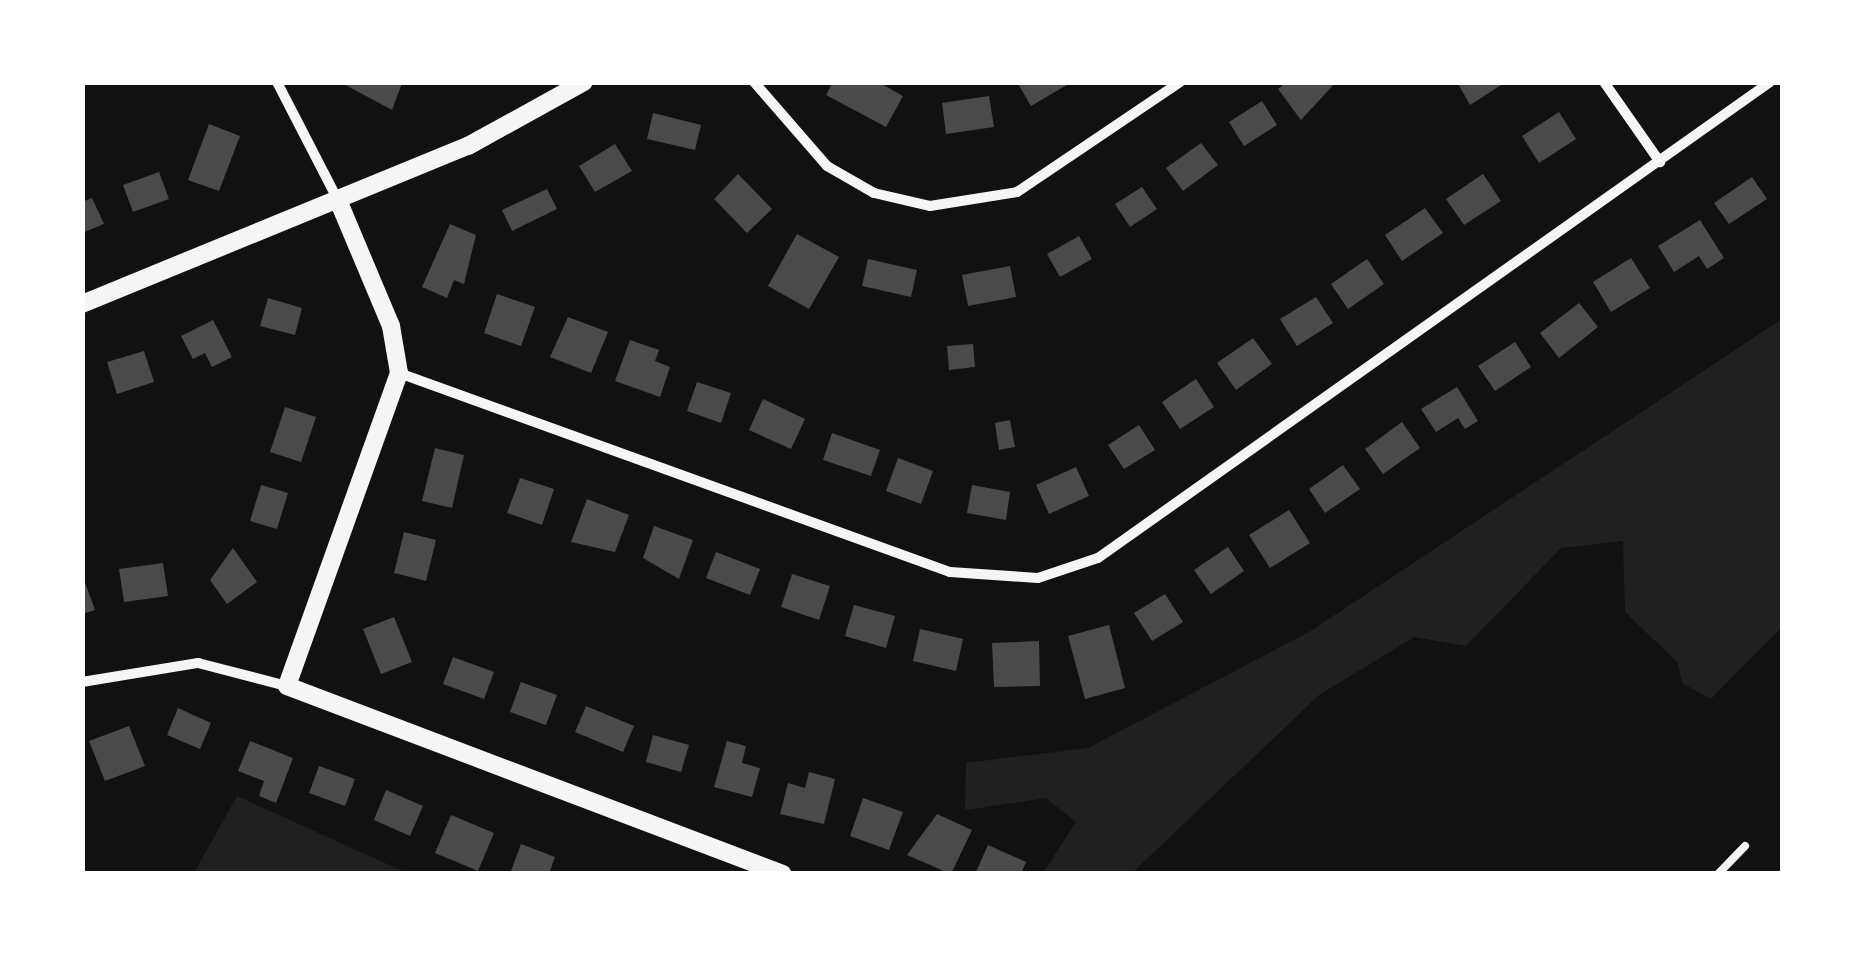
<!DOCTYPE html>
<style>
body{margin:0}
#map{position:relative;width:1865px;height:956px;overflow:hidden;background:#111;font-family:"Source Serif 4",serif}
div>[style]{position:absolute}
.green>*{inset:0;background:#202020}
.building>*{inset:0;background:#4a4a4a}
.service>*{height:8px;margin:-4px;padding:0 4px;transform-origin:4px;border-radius:4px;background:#f5f5f5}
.minor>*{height:10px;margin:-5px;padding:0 5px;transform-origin:5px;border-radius:5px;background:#f5f5f5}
.tertiary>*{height:18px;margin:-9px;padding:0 9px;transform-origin:9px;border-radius:9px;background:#f5f5f5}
span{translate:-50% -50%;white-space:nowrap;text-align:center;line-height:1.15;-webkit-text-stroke:10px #fff;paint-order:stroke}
.frame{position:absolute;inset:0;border:85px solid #fff;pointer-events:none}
</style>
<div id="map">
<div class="green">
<div style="clip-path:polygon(1782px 319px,1782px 627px,1711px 699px,1682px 683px,1678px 663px,1625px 612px,1623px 541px,1561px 548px,1466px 646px,1414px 637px,1319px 695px,1132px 873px,1043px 873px,1076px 822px,1046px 798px,965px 810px,966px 763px,1088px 748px,1309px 632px)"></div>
<div style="clip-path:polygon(237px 796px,407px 873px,194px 873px)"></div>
</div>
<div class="building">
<div style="clip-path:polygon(340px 82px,400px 82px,402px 83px,392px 110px)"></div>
<div style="clip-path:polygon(833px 82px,878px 82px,903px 96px,886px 127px,826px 95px)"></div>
<div style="clip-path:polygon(1017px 82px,1072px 82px,1031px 106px)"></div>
<div style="clip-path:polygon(1287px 82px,1336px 82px,1301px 120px,1278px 89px)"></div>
<div style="clip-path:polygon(1457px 82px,1506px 82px,1470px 105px)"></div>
<div style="clip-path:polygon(989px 96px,994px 127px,946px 134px,942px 103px)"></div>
<div style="clip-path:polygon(1262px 101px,1277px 125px,1244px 146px,1229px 122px)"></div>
<div style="clip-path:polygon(1559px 112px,1576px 139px,1539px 163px,1522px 136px)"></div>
<div style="clip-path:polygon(653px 113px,701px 125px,695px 150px,647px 139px)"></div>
<div style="clip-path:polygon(209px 124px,240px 136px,219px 191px,188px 180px)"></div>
<div style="clip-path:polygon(1201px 143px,1218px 165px,1183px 191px,1166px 168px)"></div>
<div style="clip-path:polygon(615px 144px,632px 171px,595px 192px,579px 166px)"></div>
<div style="clip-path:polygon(159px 172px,169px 199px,133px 212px,123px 185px)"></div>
<div style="clip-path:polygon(738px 174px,772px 209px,747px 233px,714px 199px)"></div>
<div style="clip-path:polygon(1483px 174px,1501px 201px,1464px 225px,1446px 199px)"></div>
<div style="clip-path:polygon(1752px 177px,1767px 199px,1729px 224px,1714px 203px)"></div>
<div style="clip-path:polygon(1142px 187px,1157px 209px,1130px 227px,1115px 204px)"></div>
<div style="clip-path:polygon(547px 189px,557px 209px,512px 231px,502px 210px)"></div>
<div style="clip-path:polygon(92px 198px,104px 224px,82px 233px,82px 202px)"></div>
<div style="clip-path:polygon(1425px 208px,1443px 233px,1402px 261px,1385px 235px)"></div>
<div style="clip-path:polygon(1700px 220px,1724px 258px,1707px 269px,1699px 256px,1674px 272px,1658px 246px)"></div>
<div style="clip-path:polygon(450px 224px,476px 235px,464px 284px,454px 280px,447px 298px,422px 287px)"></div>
<div style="clip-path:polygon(797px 234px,839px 257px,809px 309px,768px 286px)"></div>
<div style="clip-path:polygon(1079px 236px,1092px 259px,1060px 277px,1047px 254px)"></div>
<div style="clip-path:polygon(1631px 258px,1650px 288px,1611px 312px,1593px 282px)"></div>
<div style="clip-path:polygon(868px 259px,917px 270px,911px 297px,862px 286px)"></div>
<div style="clip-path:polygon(1367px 259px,1384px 284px,1348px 309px,1331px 284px)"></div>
<div style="clip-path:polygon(1010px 266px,1016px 297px,968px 306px,962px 275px)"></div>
<div style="clip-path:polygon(497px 294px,535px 307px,521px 346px,484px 333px)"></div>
<div style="clip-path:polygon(1316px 297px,1333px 323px,1297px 346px,1280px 319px)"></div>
<div style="clip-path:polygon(268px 298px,302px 308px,295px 335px,260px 326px)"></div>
<div style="clip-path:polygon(1579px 303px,1598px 327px,1559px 358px,1540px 333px)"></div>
<div style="clip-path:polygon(568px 317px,608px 332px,591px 373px,550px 357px)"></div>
<div style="clip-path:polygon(213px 320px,232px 357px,212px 367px,205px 353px,193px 359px,181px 336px)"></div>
<div style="clip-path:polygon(1253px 338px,1272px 364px,1236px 390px,1217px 363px)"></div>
<div style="clip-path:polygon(630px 340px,659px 350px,655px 361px,670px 367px,660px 397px,615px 381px)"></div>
<div style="clip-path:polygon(1515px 342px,1531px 367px,1495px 391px,1478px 366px)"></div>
<div style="clip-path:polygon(973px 344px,975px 367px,949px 370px,947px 346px)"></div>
<div style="clip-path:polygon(144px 351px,154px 382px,117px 394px,107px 362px)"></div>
<div style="clip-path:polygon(1196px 379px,1214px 407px,1180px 429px,1162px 402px)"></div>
<div style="clip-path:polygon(697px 382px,731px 393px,721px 423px,687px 411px)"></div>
<div style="clip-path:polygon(1457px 387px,1478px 421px,1465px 429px,1458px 418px,1436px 432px,1421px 409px)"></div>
<div style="clip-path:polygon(763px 399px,805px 419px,791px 449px,749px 430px)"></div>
<div style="clip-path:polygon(285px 407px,316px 417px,301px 462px,270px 452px)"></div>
<div style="clip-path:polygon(1010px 420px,1015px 447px,999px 450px,995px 423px)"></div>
<div style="clip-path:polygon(1402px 422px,1420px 448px,1383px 474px,1365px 449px)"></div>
<div style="clip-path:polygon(1139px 425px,1155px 450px,1124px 469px,1108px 445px)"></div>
<div style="clip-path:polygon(832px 433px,880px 450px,871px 476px,823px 460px)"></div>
<div style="clip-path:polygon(435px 448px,464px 455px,452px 508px,422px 501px)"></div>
<div style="clip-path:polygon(898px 458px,933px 471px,921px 504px,886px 491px)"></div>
<div style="clip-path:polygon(1343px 465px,1360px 489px,1325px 513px,1309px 489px)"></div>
<div style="clip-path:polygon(1076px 467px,1089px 496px,1049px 514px,1036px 485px)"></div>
<div style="clip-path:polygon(520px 478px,554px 489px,542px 525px,507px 513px)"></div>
<div style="clip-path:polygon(261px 485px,288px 493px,277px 529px,250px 521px)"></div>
<div style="clip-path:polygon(972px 485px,1010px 492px,1006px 520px,967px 513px)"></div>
<div style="clip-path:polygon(587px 499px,629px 515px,615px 552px,571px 542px)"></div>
<div style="clip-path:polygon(1289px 510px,1310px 543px,1270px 568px,1249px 535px)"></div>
<div style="clip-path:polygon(654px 526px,693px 540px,679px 579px,643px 558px)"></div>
<div style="clip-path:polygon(404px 532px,436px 540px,426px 581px,394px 573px)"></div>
<div style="clip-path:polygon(1228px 547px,1244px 571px,1211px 594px,1194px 570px)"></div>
<div style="clip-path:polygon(233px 548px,257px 582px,227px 604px,210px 580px)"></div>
<div style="clip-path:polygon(716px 552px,760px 569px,750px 595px,706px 578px)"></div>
<div style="clip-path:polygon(163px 563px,168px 596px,124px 602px,119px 569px)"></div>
<div style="clip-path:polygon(82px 574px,95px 610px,82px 614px)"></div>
<div style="clip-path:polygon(792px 574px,830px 586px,819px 620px,781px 607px)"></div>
<div style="clip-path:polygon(1165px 594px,1183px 622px,1152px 641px,1134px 613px)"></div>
<div style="clip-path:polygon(854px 605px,895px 616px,886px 648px,845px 636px)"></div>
<div style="clip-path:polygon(394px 617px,412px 662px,381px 674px,363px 629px)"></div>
<div style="clip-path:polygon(1109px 625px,1125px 688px,1085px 699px,1068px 636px)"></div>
<div style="clip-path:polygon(920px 629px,963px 639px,956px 671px,913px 661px)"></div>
<div style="clip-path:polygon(1039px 641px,1040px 686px,994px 687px,992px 643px)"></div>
<div style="clip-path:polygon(453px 657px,494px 672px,484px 699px,443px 684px)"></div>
<div style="clip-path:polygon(521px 682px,557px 695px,546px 725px,510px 712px)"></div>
<div style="clip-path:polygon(586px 706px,634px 726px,623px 752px,575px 732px)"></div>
<div style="clip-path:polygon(178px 708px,211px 723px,200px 749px,167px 735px)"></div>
<div style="clip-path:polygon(129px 726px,145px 766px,105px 781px,89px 741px)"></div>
<div style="clip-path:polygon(653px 735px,689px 745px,681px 772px,646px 762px)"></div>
<div style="clip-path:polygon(250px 741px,293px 758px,276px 803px,259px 796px,264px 781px,238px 771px)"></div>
<div style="clip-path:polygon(727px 741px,746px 746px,742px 763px,760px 768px,752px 797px,714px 787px)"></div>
<div style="clip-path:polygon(319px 766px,355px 779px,345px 806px,309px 793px)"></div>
<div style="clip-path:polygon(809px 772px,835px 779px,824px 824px,780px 814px,788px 783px,805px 788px)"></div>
<div style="clip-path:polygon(386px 790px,423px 806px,410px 836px,374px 820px)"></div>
<div style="clip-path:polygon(863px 798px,903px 812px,889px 850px,850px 836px)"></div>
<div style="clip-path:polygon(937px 814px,972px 830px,951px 874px,907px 855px)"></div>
<div style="clip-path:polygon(451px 815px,494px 833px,478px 871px,435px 853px)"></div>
<div style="clip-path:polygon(521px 844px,555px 857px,549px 874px,511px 871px)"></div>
<div style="clip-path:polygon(988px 845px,1026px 862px,1021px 874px,976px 872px)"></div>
</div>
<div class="service">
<div style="left:1718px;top:874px;width:39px;rotate:-46deg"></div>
</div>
<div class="minor">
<div style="left:277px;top:82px;width:133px;rotate:62.7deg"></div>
<div style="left:754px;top:82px;width:111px;rotate:49deg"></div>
<div style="left:827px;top:166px;width:54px;rotate:29.9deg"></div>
<div style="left:874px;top:193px;width:57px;rotate:13.1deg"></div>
<div style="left:930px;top:206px;width:88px;rotate:-9.1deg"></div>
<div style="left:1017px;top:192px;width:197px;rotate:-34deg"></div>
<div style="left:1604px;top:82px;width:98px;rotate:55deg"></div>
<div style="left:399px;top:373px;width:586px;rotate:19.86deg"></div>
<div style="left:950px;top:572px;width:88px;rotate:3.9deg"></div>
<div style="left:1038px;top:578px;width:63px;rotate:-18.4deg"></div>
<div style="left:1098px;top:558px;width:824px;rotate:-35.31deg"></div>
<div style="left:82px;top:682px;width:118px;rotate:-9.3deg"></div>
<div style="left:198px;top:663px;width:92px;rotate:14.5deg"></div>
</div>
<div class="tertiary">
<div style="left:338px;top:200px;width:137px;rotate:67.2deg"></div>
<div style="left:391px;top:326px;width:48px;rotate:80.3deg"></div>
<div style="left:399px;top:373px;width:332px;rotate:109.7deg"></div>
<div style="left:287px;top:686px;width:530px;rotate:20.76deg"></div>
<div style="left:82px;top:304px;width:417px;rotate:-22.3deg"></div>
<div style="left:468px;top:146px;width:132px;rotate:-28.9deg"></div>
</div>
<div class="frame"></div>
</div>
